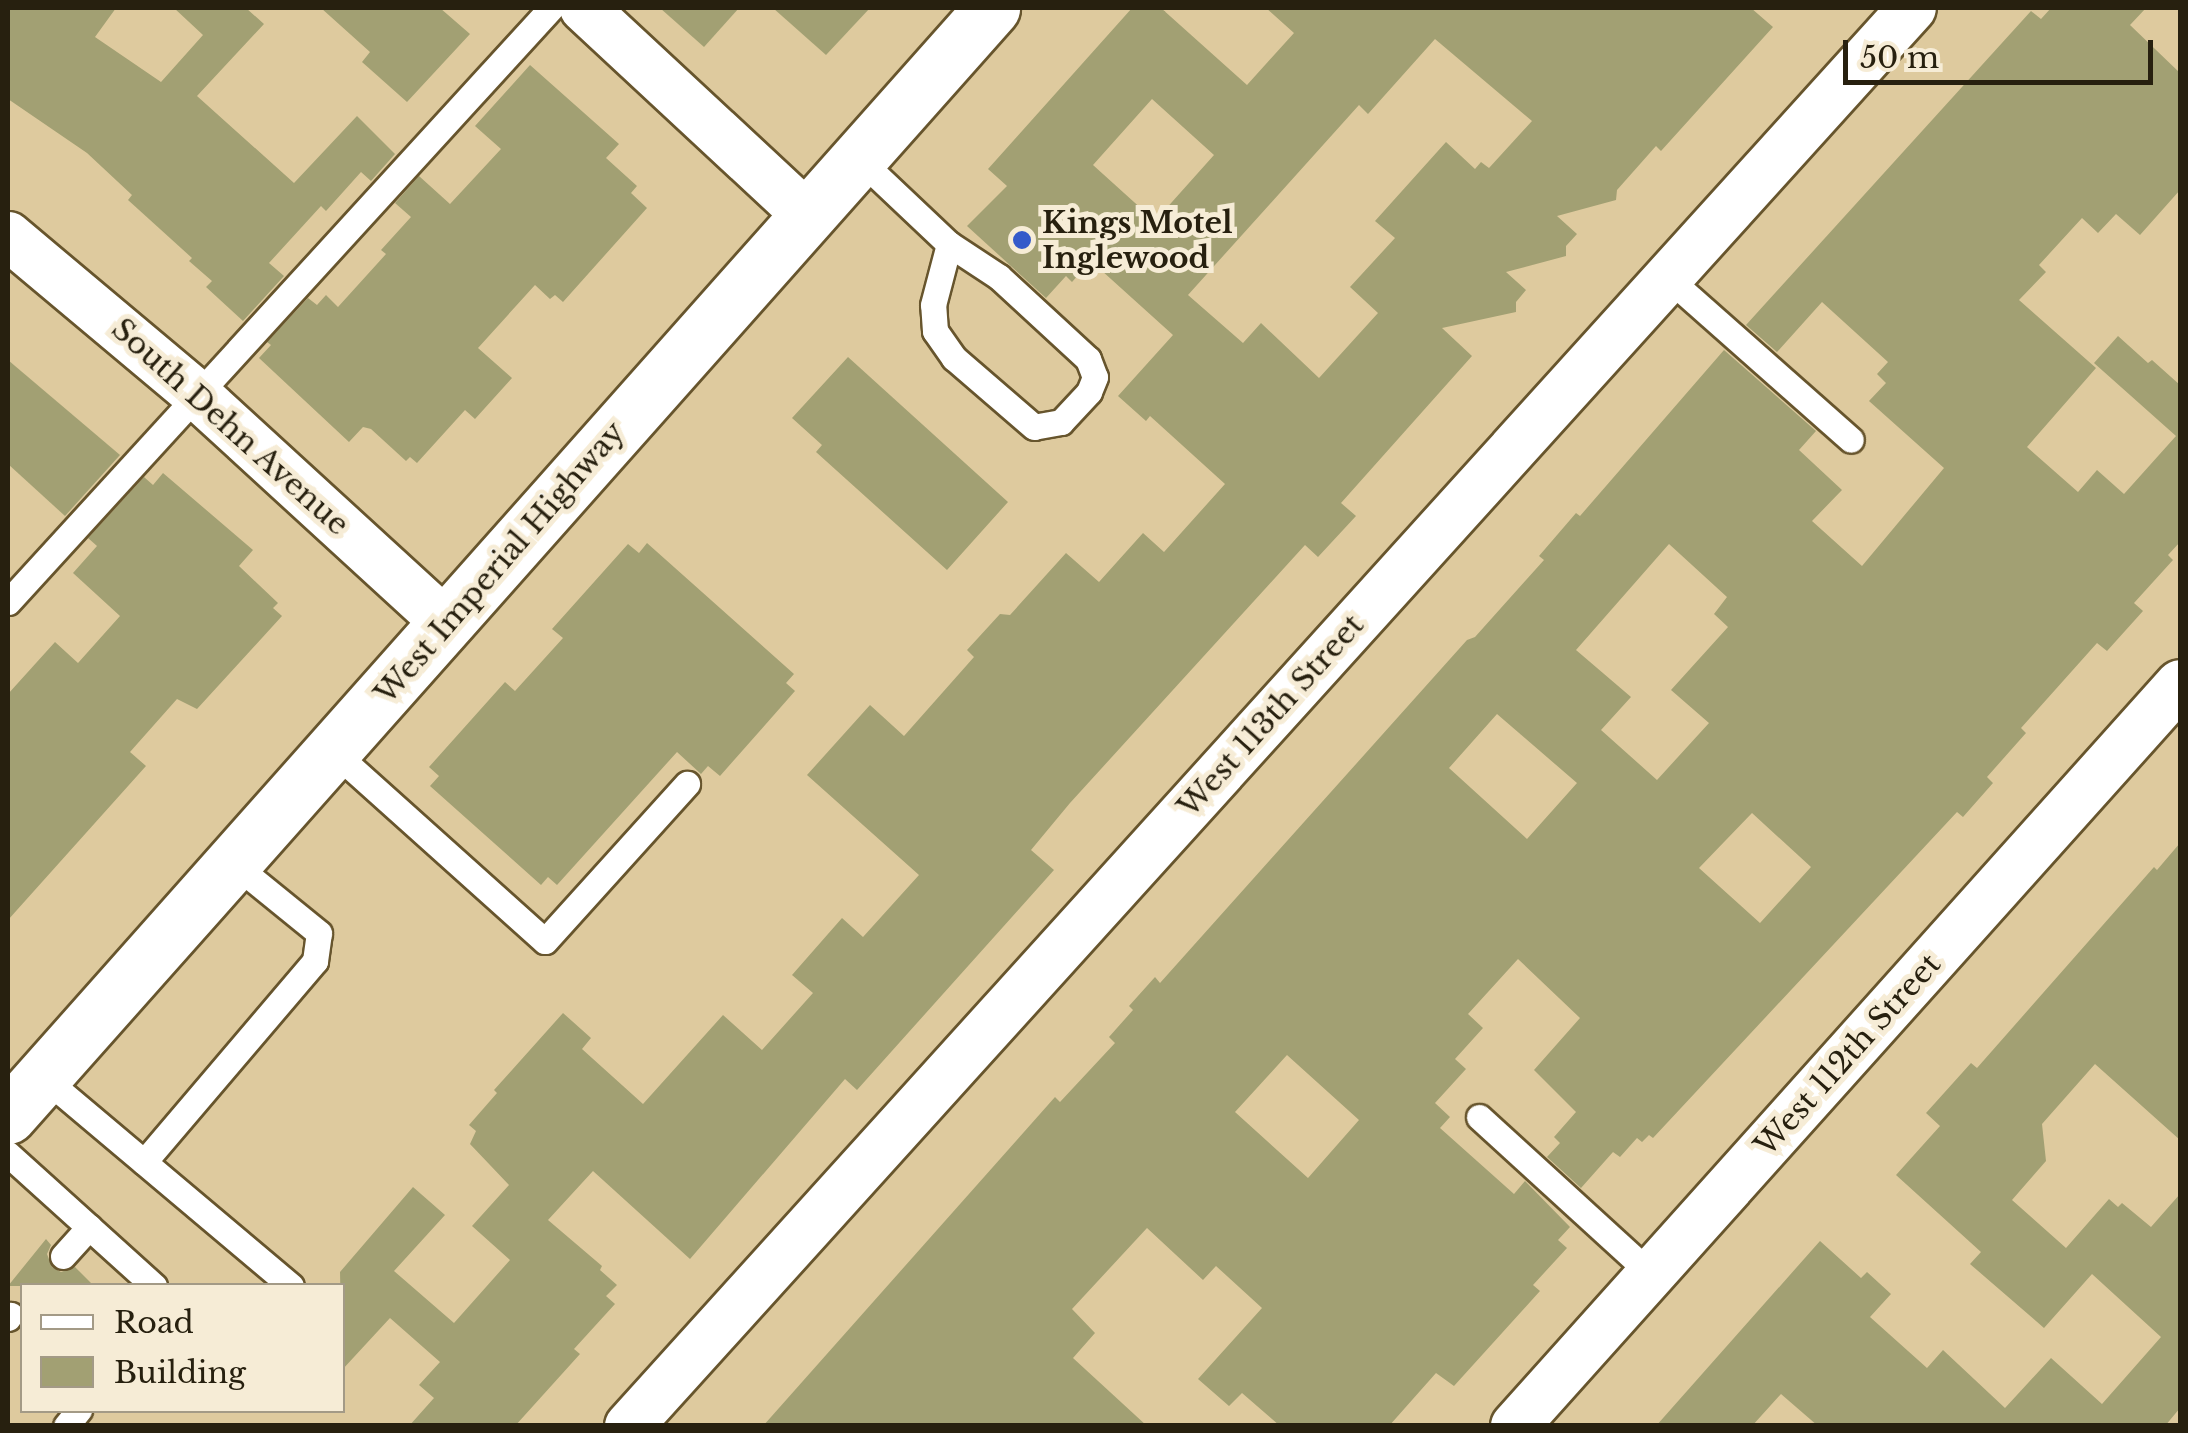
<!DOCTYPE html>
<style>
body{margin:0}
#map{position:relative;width:2188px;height:1433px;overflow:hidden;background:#deca9e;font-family:"Libre Baskerville",serif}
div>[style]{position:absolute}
.building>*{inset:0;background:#a2a073}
.roads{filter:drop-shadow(2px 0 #67552d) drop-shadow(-2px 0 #67552d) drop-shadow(0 2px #67552d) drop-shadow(0 -2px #67552d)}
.lane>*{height:25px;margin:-12.5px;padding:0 12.5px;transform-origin:12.5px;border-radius:12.5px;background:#fff}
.street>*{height:48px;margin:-24px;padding:0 24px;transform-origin:24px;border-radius:24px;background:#fff}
.primary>*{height:55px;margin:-27.5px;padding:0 27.5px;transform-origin:27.5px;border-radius:27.5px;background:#fff}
.dots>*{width:28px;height:28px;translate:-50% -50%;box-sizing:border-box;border:5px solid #f6ecd6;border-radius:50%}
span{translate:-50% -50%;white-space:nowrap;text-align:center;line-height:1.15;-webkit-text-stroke:10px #f6ecd6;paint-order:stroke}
.poi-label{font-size:30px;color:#27200f;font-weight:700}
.left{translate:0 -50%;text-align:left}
.street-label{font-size:30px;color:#27200f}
.frame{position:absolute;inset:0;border:10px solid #27200f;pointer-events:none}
.legend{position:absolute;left:20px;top:1283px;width:325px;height:130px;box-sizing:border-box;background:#f6ecd6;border:2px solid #a39a86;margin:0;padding:12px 18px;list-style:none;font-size:30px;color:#27200f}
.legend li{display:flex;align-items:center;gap:20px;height:50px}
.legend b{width:50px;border:2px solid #a39a86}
.scale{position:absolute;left:1843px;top:40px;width:310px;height:45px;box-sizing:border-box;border:5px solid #27200f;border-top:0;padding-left:12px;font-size:30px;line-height:35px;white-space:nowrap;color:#27200f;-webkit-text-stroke:8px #f6ecd6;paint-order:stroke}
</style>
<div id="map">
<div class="building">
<div style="clip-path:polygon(8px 8px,116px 8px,95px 37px,161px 82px,203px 35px,174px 8px,246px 8px,264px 24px,197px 96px,294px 183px,357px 116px,395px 154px,371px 181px,361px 172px,326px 211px,321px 206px,269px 263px,284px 276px,243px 321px,206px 287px,212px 281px,189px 261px,192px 258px,128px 200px,132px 195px,87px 153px,8px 99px)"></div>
<div style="clip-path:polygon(321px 8px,440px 8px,470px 34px,407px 102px,362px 62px,370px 52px)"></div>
<div style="clip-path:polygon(660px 8px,739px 8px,704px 47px)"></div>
<div style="clip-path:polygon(773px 8px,870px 8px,826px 55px)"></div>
<div style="clip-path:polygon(evenodd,1132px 8px,1161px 8px,1247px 85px,1294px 33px,1266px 8px,1751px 8px,1773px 27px,1661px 151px,1656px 146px,1617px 190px,1616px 200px,1557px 216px,1577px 234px,1566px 246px,1566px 256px,1506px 272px,1526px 290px,1516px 302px,1516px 312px,1442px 328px,1472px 356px,1341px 503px,1356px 516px,1318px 557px,1305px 545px,1070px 803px,1031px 850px,1054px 870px,857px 1090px,845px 1079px,690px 1259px,593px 1171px,548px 1220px,602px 1266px,600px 1270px,617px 1285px,606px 1296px,615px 1304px,574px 1349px,580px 1354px,515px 1426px,409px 1426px,434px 1398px,419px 1385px,440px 1362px,390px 1318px,342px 1370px,340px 1272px,413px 1187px,445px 1215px,394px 1271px,454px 1323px,510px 1260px,472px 1226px,509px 1185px,470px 1144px,476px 1131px,469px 1125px,497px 1093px,494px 1090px,563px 1013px,591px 1038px,582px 1049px,643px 1104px,723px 1015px,762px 1050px,813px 993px,792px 975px,842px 918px,863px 937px,919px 875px,807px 775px,870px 705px,904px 736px,974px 657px,967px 650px,1000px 614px,1010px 615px,1066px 553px,1099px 582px,1143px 533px,1164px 552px,1225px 484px,1150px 416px,1146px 421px,1118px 396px,1173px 335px,1091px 261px,1072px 282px,1066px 276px,1046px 298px,967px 226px,1007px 186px,988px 169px,1132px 8px,1435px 39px,1532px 121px,1489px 168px,1481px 162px,1475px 169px,1446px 142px,1375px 221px,1395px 238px,1350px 287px,1378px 313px,1319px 378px,1261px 323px,1243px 343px,1188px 295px,1359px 105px,1368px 114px,1435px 39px,1132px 8px,1152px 99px,1214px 155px,1155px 221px,1093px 165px,1152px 99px)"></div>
<div style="clip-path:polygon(evenodd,2051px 8px,2146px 8px,2130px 25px,2180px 73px,2180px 190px,2140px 235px,2116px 214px,2098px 233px,2082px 218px,2039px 265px,2046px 272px,2019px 300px,2096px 368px,2027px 447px,2078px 492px,2097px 470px,2124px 494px,2176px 436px,2094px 363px,2118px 336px,2148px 363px,2152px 360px,2180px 385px,2180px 542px,2168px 555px,2173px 560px,2134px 603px,2143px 611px,2107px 651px,2097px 643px,2021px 728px,2026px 733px,1987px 777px,1993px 783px,1963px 817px,1957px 812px,1653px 1138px,1649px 1135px,1642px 1142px,1637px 1138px,1620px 1157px,1613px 1152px,1581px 1188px,1547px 1157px,1560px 1143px,1554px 1137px,1576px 1112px,1534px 1070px,1580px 1018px,1518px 959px,1468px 1014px,1483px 1028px,1455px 1059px,1466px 1069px,1435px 1103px,1450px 1117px,1440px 1128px,1514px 1194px,1525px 1181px,1570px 1227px,1558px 1240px,1567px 1248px,1533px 1285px,1540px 1291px,1454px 1386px,1436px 1373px,1389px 1426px,1280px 1426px,1242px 1393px,1229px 1406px,1198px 1379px,1262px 1308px,1216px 1266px,1203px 1280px,1147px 1228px,1072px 1309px,1095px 1333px,1073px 1358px,1147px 1426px,763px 1426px,1055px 1097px,1060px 1102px,1115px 1043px,1109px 1037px,1133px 1010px,1129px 1006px,1155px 977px,1160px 983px,1467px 640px,1475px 637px,1544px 560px,1539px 556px,1576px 513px,1580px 516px,1724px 350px,1816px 431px,1799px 450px,1842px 490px,1812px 521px,1862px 566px,1944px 468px,1869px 401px,1886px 383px,1877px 374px,1888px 362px,1822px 302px,1777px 352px,1746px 325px,2031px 11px,2041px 19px,2051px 8px,1669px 544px,1727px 597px,1714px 614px,1728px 627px,1671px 690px,1709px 723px,1657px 780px,1601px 730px,1631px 697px,1576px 650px,1669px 544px,2051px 8px,1497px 714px,1577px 783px,1527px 839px,1449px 768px,1497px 714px,2051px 8px,1752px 813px,1811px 867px,1760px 923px,1699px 868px,1752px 813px,2051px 8px,1287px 1055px,1359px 1120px,1308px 1178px,1235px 1112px,1287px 1055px)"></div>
<div style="clip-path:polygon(530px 65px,619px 144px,606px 158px,637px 186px,631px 193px,647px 208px,563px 302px,555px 295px,550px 299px,535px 285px,478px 348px,512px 378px,475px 419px,465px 410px,417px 463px,410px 457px,406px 461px,371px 429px,363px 427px,349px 442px,259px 358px,271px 345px,267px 342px,308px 298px,317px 305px,326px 295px,338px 307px,386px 254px,381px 250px,411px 217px,395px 203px,419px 176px,450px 204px,501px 149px,475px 126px)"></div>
<div style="clip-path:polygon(848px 357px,1008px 502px,947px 570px,816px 452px,822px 445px,792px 418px)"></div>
<div style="clip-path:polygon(8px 360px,120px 455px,65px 516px,8px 464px)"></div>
<div style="clip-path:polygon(163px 473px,253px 550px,239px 566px,278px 603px,273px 608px,282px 616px,197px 709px,177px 699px,130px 752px,146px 766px,8px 920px,8px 694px,55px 642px,78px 663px,120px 616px,73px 573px,97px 546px,88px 538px,144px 477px,153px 485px)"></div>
<div style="clip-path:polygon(647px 543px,794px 674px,786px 683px,795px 691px,720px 776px,708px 766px,701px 774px,677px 752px,557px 885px,548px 877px,541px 885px,430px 786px,439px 776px,429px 767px,505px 682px,515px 691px,563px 638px,552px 629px,628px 544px,639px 553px)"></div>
<div style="clip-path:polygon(2180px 843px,2180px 1140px,2095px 1064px,2042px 1124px,2046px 1161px,2012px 1200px,2066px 1248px,2109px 1199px,2118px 1207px,2122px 1203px,2151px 1227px,2180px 1194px,2180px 1408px,2165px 1426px,1818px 1426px,1781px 1394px,1752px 1426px,1656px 1426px,1820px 1241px,1861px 1278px,1867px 1272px,1891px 1294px,1870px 1317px,1927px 1368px,1943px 1350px,2005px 1408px,2051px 1358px,2102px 1404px,2161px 1337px,2092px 1274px,2044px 1328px,1970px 1264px,1981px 1252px,1896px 1175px,1940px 1126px,1926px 1113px,1971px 1063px,1977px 1068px,2154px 867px,2157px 870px)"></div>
<div style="clip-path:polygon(46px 1239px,51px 1245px,47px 1254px,52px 1267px,61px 1272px,75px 1267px,94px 1286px,8px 1286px)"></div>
</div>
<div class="roads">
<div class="lane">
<div style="left:857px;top:157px;width:127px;rotate:43.4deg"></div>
<div style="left:949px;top:244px;width:60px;rotate:33.4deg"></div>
<div style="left:999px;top:277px;width:121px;rotate:42.7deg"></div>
<div style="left:1088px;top:359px;width:19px;rotate:69deg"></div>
<div style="left:1095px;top:377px;width:16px;rotate:112deg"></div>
<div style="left:1089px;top:392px;width:41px;rotate:133deg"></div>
<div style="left:1061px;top:422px;width:27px;rotate:170deg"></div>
<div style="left:1034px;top:427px;width:106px;rotate:-139.2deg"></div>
<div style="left:954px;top:358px;width:33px;rotate:-125deg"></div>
<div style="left:935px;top:331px;width:26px;rotate:-94deg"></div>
<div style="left:933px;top:305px;width:63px;rotate:-75.3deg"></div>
<div style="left:1668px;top:278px;width:244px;rotate:41.5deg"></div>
<div style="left:8px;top:602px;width:805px;rotate:-47.57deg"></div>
<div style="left:334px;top:752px;width:283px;rotate:41.9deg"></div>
<div style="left:545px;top:941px;width:212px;rotate:-47.9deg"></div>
<div style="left:43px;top:1077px;width:324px;rotate:40.1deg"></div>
<div style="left:1479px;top:1117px;width:233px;rotate:42.4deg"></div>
<div style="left:8px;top:1154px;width:197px;rotate:42.1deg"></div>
<div style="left:144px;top:1162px;width:264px;rotate:-49.6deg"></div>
<div style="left:315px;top:961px;width:28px;rotate:-82deg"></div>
<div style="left:319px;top:933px;width:109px;rotate:-140.9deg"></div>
<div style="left:63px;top:1256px;width:39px;rotate:-48deg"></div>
<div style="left:8px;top:1318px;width:4px;rotate:-56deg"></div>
<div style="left:66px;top:1426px;width:21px;rotate:-51deg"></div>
</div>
<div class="street">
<div style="left:584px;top:8px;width:303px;rotate:42.9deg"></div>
<div style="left:8px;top:236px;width:244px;rotate:40deg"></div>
<div style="left:195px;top:393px;width:342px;rotate:42.5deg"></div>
<div style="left:629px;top:1426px;width:1912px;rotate:-47.86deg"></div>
<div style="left:1515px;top:1426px;width:996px;rotate:-48.13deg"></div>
</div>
<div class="primary">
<div style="left:8px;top:1116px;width:1482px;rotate:-48.39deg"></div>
</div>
</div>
<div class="dots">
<div style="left:1022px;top:240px;background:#345aca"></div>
</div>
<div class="poi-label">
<span class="left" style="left:1042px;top:240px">Kings Motel<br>Inglewood</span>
</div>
<div class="street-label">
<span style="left:230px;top:427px;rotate:42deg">South Dehn Avenue</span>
<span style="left:500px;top:563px;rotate:-49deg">West Imperial Highway</span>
<span style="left:1271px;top:716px;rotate:-48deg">West 113th Street</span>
<span style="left:1848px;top:1055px;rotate:-48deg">West 112th Street</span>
</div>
<div class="frame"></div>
<ul class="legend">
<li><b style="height:12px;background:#fff"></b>Road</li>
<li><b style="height:28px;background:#a2a073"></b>Building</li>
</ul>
<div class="scale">50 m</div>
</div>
